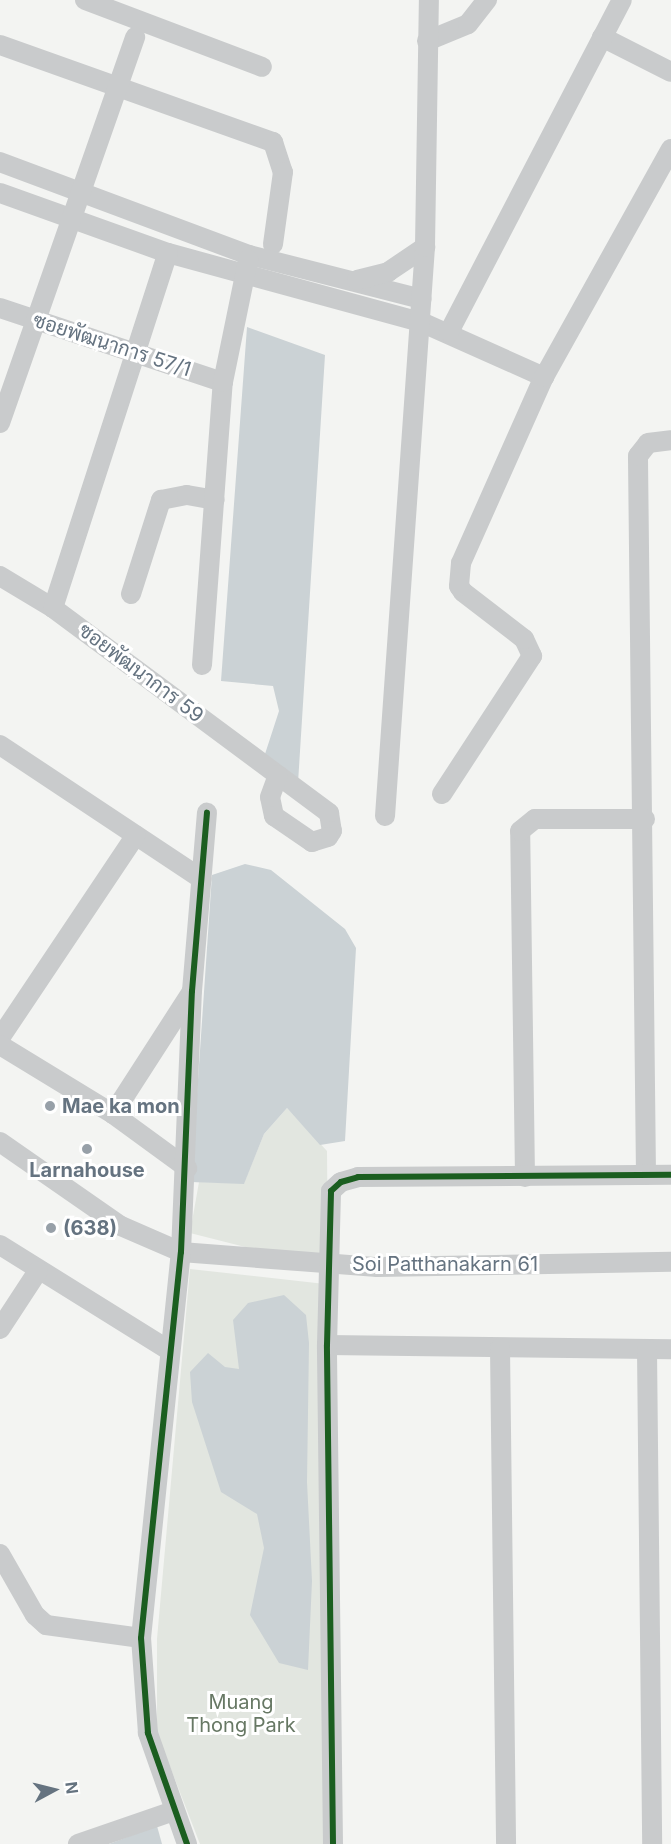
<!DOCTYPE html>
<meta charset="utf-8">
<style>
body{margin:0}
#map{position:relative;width:671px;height:1844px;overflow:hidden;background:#f3f4f2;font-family:Inter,Sarabun,sans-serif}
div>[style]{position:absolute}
.green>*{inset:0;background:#e2e6e0}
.water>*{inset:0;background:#cbd2d5}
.minor>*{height:20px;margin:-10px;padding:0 10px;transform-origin:10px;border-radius:10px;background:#c9cbcc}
.cycleway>*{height:6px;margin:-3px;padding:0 3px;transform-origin:3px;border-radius:3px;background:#1b5e20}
.dots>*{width:16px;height:16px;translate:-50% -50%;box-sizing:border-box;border:3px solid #fff;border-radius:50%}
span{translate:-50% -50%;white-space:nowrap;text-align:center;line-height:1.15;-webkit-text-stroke:6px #fff;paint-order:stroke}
.street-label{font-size:20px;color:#657380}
.poi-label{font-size:20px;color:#657380;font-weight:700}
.left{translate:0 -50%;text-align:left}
.park-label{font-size:20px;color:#677864}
.north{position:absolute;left:24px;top:1760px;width:60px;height:60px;-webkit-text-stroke:4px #fff;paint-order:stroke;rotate:83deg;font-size:16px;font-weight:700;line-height:24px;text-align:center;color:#657380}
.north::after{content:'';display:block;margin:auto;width:21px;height:27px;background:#657380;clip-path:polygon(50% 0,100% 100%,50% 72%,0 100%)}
</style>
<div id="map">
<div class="green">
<div style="clip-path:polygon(287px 1108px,327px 1151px,328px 1268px,190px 1233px,199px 1182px,244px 1183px,264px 1134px)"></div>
<div style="clip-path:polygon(190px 1269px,325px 1284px,326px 1844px,200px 1844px,157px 1733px,157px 1639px)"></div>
</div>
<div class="water">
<div style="clip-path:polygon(247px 327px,325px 355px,298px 783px,265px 754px,279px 711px,273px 686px,221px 681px)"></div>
<div style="clip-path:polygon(245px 864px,271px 870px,345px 929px,356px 948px,345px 1141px,320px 1145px,287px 1108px,264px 1134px,244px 1184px,191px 1182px,212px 875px)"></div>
<div style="clip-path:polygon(284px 1295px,306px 1315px,309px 1343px,307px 1482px,312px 1581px,308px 1670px,279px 1663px,250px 1615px,264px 1548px,257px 1514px,221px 1492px,192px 1402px,190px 1372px,208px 1353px,225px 1367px,239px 1369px,233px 1320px,248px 1303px)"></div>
<div style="clip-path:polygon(157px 1826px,162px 1844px,109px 1844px)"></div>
</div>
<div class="minor">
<div style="left:85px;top:0;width:189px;rotate:20.7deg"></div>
<div style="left:602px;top:37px;width:77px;rotate:26.9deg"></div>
<div style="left:427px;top:41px;width:44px;rotate:-22.5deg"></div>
<div style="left:468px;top:24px;width:31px;rotate:-52deg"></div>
<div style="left:0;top:45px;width:290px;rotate:19.6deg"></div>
<div style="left:273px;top:142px;width:32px;rotate:72deg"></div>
<div style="left:283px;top:172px;width:73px;rotate:97.9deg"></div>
<div style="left:0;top:162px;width:266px;rotate:20.5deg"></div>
<div style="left:249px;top:255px;width:178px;rotate:14.3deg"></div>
<div style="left:0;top:193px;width:178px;rotate:19.7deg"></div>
<div style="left:168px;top:253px;width:262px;rotate:15.3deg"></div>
<div style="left:421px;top:322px;width:135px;rotate:24.1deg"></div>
<div style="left:357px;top:280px;width:32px;rotate:-14deg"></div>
<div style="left:388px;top:272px;width:45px;rotate:-34deg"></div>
<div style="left:0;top:308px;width:235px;rotate:18.4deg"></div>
<div style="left:449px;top:332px;width:374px;rotate:-62.5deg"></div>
<div style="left:0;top:423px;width:409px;rotate:-70.7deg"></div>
<div style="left:0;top:576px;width:62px;rotate:31.1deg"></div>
<div style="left:53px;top:608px;width:344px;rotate:36.6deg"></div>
<div style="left:329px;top:813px;width:18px;rotate:81deg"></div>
<div style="left:332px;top:831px;width:7px;rotate:124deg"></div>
<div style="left:328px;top:837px;width:17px;rotate:163deg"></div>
<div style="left:312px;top:842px;width:46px;rotate:-145.6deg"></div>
<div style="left:274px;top:816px;width:19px;rotate:-102deg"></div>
<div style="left:270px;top:797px;width:23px;rotate:-70deg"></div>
<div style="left:131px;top:594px;width:99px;rotate:-72.3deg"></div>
<div style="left:161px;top:500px;width:26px;rotate:-11deg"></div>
<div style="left:187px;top:495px;width:28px;rotate:10deg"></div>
<div style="left:53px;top:608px;width:373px;rotate:-72.1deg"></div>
<div style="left:202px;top:665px;width:284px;rotate:-85.8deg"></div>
<div style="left:223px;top:382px;width:125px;rotate:-78.4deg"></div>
<div style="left:0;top:745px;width:242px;rotate:33.6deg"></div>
<div style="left:442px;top:794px;width:165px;rotate:-56.9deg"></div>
<div style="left:532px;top:656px;width:19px;rotate:-115deg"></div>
<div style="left:524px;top:639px;width:77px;rotate:-142.4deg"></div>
<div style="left:463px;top:592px;width:7px;rotate:-124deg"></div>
<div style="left:459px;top:586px;width:23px;rotate:-85deg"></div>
<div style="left:461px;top:563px;width:204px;rotate:-66deg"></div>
<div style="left:544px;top:377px;width:261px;rotate:-60.9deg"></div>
<div style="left:385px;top:816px;width:570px;rotate:-85.98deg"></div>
<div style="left:425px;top:247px;width:247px;rotate:-89.1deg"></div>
<div style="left:0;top:1038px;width:244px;rotate:-56.2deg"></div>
<div style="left:0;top:1045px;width:132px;rotate:31.4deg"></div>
<div style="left:113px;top:1114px;width:92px;rotate:36.1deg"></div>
<div style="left:113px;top:1114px;width:144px;rotate:-57.2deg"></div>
<div style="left:0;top:1142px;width:147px;rotate:34.8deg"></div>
<div style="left:121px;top:1226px;width:65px;rotate:23.4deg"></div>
<div style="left:181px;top:1252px;width:197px;rotate:4.4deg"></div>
<div style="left:377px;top:1267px;width:294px;rotate:-1deg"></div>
<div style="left:646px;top:1175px;width:719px;rotate:-90.64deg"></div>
<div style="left:638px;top:456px;width:16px;rotate:-52deg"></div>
<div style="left:648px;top:443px;width:23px;rotate:-7deg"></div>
<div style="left:525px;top:1177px;width:346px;rotate:-90.8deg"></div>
<div style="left:520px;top:831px;width:19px;rotate:-39deg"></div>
<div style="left:535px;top:819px;width:110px"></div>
<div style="left:0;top:1245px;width:199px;rotate:31.9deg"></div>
<div style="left:0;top:1329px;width:69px;rotate:-56.8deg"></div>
<div style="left:327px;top:1345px;width:344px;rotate:0.7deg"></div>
<div style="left:500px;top:1348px;width:496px;rotate:89.3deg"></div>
<div style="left:647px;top:1350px;width:494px;rotate:89.4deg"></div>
<div style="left:0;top:1554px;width:70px;rotate:60.2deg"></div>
<div style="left:35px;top:1615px;width:15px;rotate:42deg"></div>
<div style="left:46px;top:1625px;width:96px;rotate:7.8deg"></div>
<div style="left:78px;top:1844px;width:102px;rotate:-19deg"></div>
<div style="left:187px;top:1844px;width:118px;rotate:-109.4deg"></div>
<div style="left:148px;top:1733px;width:95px;rotate:-94.2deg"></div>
<div style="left:141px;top:1638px;width:388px;rotate:-84.1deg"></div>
<div style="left:181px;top:1252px;width:261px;rotate:-87.6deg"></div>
<div style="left:192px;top:991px;width:179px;rotate:-85.2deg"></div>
<div style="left:333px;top:1844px;width:499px;rotate:-90.7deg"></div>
<div style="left:327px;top:1345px;width:154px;rotate:-88.5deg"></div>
<div style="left:331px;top:1191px;width:13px;rotate:-42deg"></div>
<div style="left:341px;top:1182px;width:18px;rotate:-16deg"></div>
<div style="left:358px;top:1177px;width:313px;rotate:-0.4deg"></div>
</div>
<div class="cycleway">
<div style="left:187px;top:1844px;width:118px;rotate:-109.4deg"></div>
<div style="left:148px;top:1733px;width:95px;rotate:-94.2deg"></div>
<div style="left:141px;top:1638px;width:388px;rotate:-84.1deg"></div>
<div style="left:181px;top:1252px;width:261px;rotate:-87.6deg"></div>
<div style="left:192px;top:991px;width:179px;rotate:-85.2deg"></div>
<div style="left:333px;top:1844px;width:499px;rotate:-90.7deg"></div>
<div style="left:327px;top:1345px;width:154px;rotate:-88.5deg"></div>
<div style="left:331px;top:1191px;width:13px;rotate:-42deg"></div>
<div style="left:341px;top:1182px;width:18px;rotate:-16deg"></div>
<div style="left:358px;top:1177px;width:313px;rotate:-0.4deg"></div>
</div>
<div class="dots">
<div style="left:50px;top:1106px;background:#97a0a8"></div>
<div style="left:87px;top:1149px;background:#97a0a8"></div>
<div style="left:51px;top:1228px;background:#97a0a8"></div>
</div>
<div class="street-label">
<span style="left:112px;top:345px;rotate:18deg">ซอยพัฒนาการ 57/1</span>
<span style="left:141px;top:673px;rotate:37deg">ซอยพัฒนาการ 59</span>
<span style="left:445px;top:1264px">Soi Patthanakarn 61</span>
</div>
<div class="poi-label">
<span class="left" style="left:62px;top:1106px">Mae ka mon</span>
<span style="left:87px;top:1170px">Larnahouse</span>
<span class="left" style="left:63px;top:1228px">(638)</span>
</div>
<div class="park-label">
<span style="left:241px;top:1714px">Muang<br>Thong Park</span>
</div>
<div class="north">N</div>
</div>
